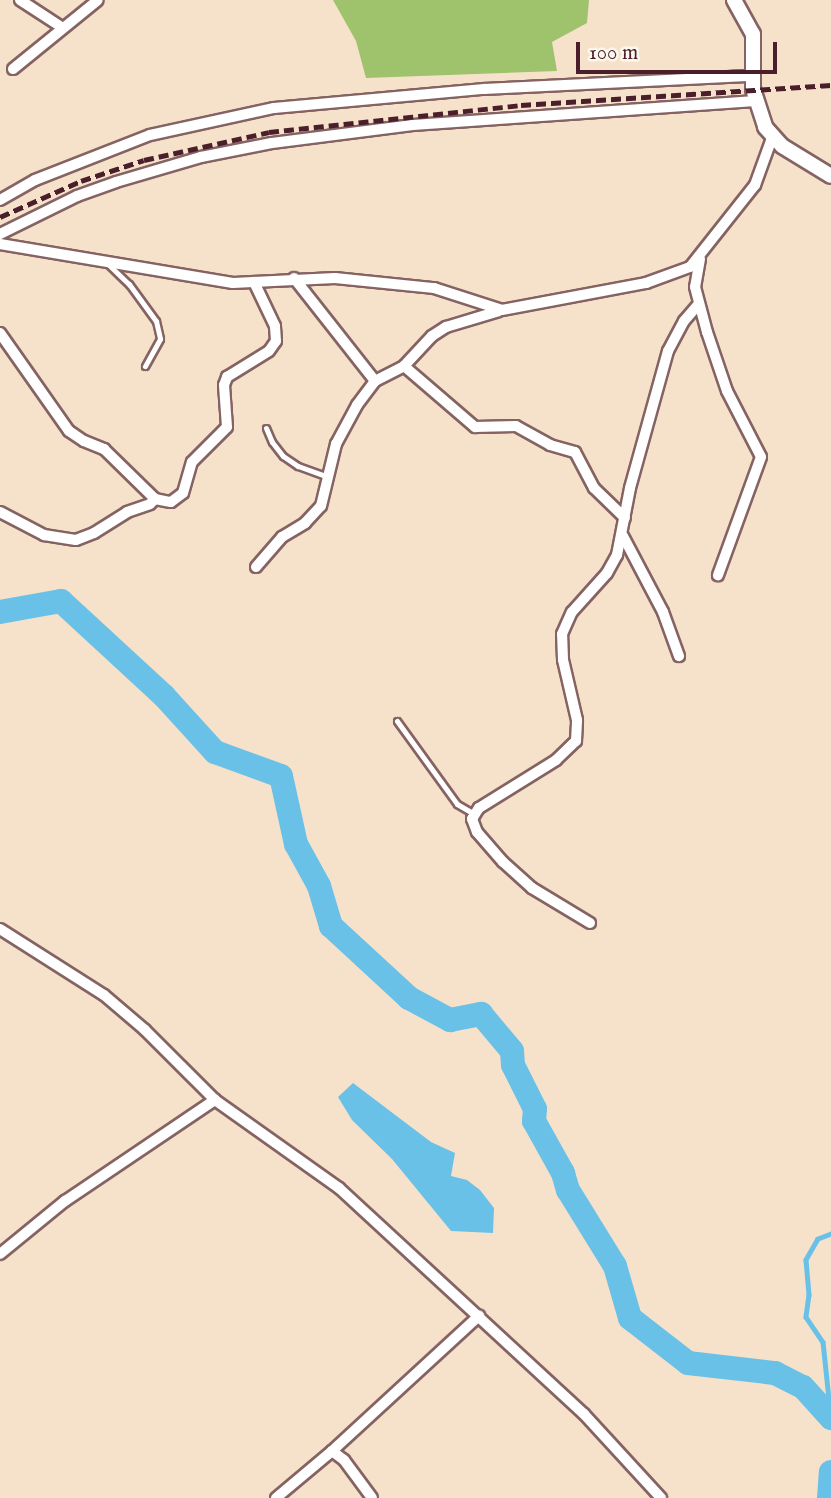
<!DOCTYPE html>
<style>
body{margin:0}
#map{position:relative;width:831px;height:1498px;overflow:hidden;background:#f6e2ca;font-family:"IM FELL English",serif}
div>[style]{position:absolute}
.green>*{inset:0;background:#9fc26c}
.water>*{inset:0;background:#6ac1e7}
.stream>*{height:4.5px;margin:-2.25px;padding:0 2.25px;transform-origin:2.25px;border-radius:2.25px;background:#6ac1e7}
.river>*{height:24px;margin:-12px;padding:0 12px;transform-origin:12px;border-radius:12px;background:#6ac1e7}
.roads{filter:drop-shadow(2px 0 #866363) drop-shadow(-2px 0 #866363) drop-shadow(0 2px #866363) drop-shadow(0 -2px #866363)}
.service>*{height:5px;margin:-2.5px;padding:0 2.5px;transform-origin:2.5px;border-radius:2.5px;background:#fff}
.minor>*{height:10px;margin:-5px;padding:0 5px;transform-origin:5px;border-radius:5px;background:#fff}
.tertiary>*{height:14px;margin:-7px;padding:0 7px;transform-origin:7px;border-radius:7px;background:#fff}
.rail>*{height:4.5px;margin-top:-2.25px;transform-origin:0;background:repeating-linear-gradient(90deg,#4a1f2b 0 10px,transparent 0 15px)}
span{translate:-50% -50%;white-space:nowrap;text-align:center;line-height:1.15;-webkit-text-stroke:5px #fbf7ec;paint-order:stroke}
.scale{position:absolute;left:576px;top:42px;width:201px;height:32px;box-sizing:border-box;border:4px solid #4a1f2b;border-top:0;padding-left:9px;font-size:21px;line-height:24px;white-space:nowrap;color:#4a1f2b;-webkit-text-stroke:5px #fbf7ec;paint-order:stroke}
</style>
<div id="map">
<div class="green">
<div style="clip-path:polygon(333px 0,589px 0,587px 23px,552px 42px,557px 71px,366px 78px,356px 41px)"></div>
</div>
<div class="water">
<div style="clip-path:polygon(353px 1083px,431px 1142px,455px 1153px,451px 1176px,467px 1180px,480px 1190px,494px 1208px,493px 1233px,451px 1231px,392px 1159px,352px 1120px,338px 1097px)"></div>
</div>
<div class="stream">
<div style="left:831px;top:1234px;width:14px;rotate:159deg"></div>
<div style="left:818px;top:1239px;width:24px;rotate:120deg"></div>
<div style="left:806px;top:1260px;width:35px;rotate:85deg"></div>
<div style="left:809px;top:1295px;width:22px;rotate:98deg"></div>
<div style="left:806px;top:1317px;width:30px;rotate:56deg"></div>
<div style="left:823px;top:1342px;width:76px;rotate:84deg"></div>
</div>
<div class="river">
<div style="left:0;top:612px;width:62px;rotate:-10.2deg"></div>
<div style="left:61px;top:601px;width:140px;rotate:42.7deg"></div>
<div style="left:164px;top:696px;width:76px;rotate:47.7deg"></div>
<div style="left:215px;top:752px;width:70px;rotate:20deg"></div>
<div style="left:281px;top:776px;width:70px;rotate:77.6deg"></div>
<div style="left:296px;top:844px;width:48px;rotate:61.3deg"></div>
<div style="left:319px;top:886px;width:42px;rotate:73.3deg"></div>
<div style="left:331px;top:926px;width:106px;rotate:42.7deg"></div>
<div style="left:409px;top:998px;width:47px;rotate:28.2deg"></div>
<div style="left:450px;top:1020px;width:32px;rotate:-11deg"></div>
<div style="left:481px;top:1014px;width:48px;rotate:50deg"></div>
<div style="left:512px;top:1051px;width:14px;rotate:86deg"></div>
<div style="left:513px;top:1065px;width:49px;rotate:63.4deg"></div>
<div style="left:535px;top:1109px;width:12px;rotate:95deg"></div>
<div style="left:534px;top:1121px;width:60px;rotate:60.9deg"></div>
<div style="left:563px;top:1173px;width:18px;rotate:74deg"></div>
<div style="left:568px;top:1190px;width:89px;rotate:58.3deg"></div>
<div style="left:615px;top:1266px;width:54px;rotate:73.9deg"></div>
<div style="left:630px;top:1318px;width:73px;rotate:37.8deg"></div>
<div style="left:688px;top:1363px;width:88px;rotate:6.6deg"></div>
<div style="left:775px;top:1373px;width:31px;rotate:27deg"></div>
<div style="left:803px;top:1387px;width:42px;rotate:47.9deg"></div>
<div style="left:829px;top:1498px;width:26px;rotate:-86deg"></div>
</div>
<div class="roads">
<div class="service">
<div style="left:109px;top:265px;width:28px;rotate:44deg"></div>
<div style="left:129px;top:284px;width:46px;rotate:53.9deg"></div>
<div style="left:156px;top:321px;width:18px;rotate:77deg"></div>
<div style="left:160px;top:339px;width:31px;rotate:119deg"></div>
<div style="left:266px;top:428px;width:15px;rotate:67deg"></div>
<div style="left:272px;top:442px;width:18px;rotate:52deg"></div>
<div style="left:283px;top:456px;width:18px;rotate:34deg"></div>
<div style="left:298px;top:466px;width:32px;rotate:20deg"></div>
<div style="left:397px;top:721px;width:102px;rotate:54.1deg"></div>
<div style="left:457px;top:804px;width:20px;rotate:30deg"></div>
</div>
<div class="minor">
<div style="left:20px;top:0;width:51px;rotate:33.1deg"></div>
<div style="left:13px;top:69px;width:109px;rotate:-39.1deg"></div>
<div style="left:0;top:200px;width:40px;rotate:-29.7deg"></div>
<div style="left:35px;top:180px;width:123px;rotate:-21.4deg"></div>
<div style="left:150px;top:135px;width:127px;rotate:-12.3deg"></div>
<div style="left:274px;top:108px;width:211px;rotate:-5.2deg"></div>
<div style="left:484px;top:89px;width:269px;rotate:-2.8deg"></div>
<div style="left:0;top:234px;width:86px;rotate:-26.3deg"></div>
<div style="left:77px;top:196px;width:41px;rotate:-19.7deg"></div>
<div style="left:116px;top:182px;width:89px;rotate:-16.4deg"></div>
<div style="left:201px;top:157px;width:72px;rotate:-11.2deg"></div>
<div style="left:272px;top:143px;width:142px;rotate:-7.3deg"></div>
<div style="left:413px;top:125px;width:343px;rotate:-4deg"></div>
<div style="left:0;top:244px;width:236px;rotate:9.5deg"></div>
<div style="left:233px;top:283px;width:102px;rotate:-2.8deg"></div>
<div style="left:335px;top:278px;width:100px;rotate:5.8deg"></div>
<div style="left:434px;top:288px;width:71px;rotate:17.9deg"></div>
<div style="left:502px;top:310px;width:147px;rotate:-10.6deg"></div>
<div style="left:646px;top:283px;width:47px;rotate:-20deg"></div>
<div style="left:690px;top:267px;width:105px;rotate:-51.6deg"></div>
<div style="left:755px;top:185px;width:50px;rotate:-70.1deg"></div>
<div style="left:700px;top:259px;width:28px;rotate:100deg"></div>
<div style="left:695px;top:287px;width:47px;rotate:75.1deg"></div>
<div style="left:707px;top:332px;width:62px;rotate:71.3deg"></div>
<div style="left:727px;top:391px;width:74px;rotate:62.7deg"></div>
<div style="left:761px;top:457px;width:126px;rotate:110deg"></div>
<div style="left:294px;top:278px;width:131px;rotate:51.8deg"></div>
<div style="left:0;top:333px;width:120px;rotate:54.9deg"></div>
<div style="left:69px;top:431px;width:18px;rotate:34deg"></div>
<div style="left:84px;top:441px;width:22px;rotate:22deg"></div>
<div style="left:104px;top:449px;width:71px;rotate:44.4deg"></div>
<div style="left:155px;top:499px;width:16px;rotate:11deg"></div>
<div style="left:171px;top:502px;width:15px;rotate:-37deg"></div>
<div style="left:183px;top:493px;width:32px;rotate:-74deg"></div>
<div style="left:192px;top:462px;width:49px;rotate:-45deg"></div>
<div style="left:227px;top:427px;width:42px;rotate:-94.1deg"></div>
<div style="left:224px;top:385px;width:9px;rotate:-69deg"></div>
<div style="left:227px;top:377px;width:49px;rotate:-31.8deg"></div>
<div style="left:269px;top:351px;width:12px;rotate:-55deg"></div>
<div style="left:276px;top:341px;width:15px;rotate:-94deg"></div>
<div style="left:275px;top:326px;width:49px;rotate:-115.5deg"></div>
<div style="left:404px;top:366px;width:94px;rotate:40.7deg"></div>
<div style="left:475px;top:427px;width:41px;rotate:-1.4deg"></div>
<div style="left:516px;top:426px;width:39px;rotate:29deg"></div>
<div style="left:550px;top:445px;width:26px;rotate:16deg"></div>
<div style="left:575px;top:452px;width:41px;rotate:62.2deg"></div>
<div style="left:594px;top:488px;width:43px;rotate:44.1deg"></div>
<div style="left:0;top:512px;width:50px;rotate:27.6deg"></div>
<div style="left:44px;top:535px;width:32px;rotate:9deg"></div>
<div style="left:76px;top:540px;width:19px;rotate:-21deg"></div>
<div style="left:94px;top:533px;width:39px;rotate:-32deg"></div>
<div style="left:127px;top:512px;width:24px;rotate:-19deg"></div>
<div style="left:150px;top:504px;width:7px;rotate:-45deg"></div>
<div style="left:623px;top:536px;width:86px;rotate:62.2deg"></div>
<div style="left:663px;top:612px;width:47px;rotate:70deg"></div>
<div style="left:256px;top:567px;width:40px;rotate:-49deg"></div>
<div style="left:282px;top:537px;width:27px;rotate:-31deg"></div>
<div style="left:305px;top:523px;width:23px;rotate:-47deg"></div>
<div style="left:321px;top:506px;width:64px;rotate:-76.4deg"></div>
<div style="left:336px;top:444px;width:44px;rotate:-61.7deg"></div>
<div style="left:357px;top:405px;width:30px;rotate:-53deg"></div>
<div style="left:375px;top:381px;width:33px;rotate:-27deg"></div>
<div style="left:404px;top:366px;width:41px;rotate:-47deg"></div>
<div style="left:432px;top:336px;width:17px;rotate:-33deg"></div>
<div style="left:446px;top:327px;width:55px;rotate:-16.8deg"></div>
<div style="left:590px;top:923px;width:68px;rotate:-148.9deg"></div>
<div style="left:532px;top:888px;width:39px;rotate:-138deg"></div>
<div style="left:503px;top:862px;width:40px;rotate:-131deg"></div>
<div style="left:477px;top:832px;width:14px;rotate:-111deg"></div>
<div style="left:472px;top:819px;width:13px;rotate:-58deg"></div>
<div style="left:479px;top:808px;width:91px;rotate:-31.9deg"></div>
<div style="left:556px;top:760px;width:28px;rotate:-44deg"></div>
<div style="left:576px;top:741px;width:21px;rotate:-87deg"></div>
<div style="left:577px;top:720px;width:62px;rotate:-103.1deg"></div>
<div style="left:563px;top:660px;width:26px;rotate:-92deg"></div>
<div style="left:562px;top:634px;width:24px;rotate:-66deg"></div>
<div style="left:572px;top:612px;width:52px;rotate:-48.1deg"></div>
<div style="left:607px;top:573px;width:21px;rotate:-61deg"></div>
<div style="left:617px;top:555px;width:68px;rotate:-79deg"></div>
<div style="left:630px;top:488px;width:142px;rotate:-74.5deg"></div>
<div style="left:668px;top:351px;width:34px;rotate:-62deg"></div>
<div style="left:684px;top:321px;width:21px;rotate:-49deg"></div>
<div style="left:0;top:929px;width:123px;rotate:32.4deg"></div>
<div style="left:104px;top:995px;width:54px;rotate:40.5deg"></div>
<div style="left:145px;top:1030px;width:99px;rotate:45deg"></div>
<div style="left:215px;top:1100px;width:152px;rotate:35.4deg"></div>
<div style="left:339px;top:1188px;width:333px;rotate:42.7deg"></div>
<div style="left:584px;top:1414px;width:114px;rotate:47.5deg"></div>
<div style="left:0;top:1254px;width:84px;rotate:-39.2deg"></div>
<div style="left:65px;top:1201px;width:181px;rotate:-34deg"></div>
<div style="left:332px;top:1451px;width:15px;rotate:37deg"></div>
<div style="left:344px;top:1460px;width:47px;rotate:53.6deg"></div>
<div style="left:276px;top:1498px;width:73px;rotate:-40deg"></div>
<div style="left:332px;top:1451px;width:200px;rotate:-42.6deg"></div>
</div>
<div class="tertiary">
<div style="left:734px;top:0;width:39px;rotate:61deg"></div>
<div style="left:753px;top:34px;width:55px;rotate:90deg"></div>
<div style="left:753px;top:89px;width:40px;rotate:72deg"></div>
<div style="left:765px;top:127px;width:25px;rotate:48deg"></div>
<div style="left:782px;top:146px;width:57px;rotate:31.5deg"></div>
</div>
</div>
<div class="rail">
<div style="left:0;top:217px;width:89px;rotate:-24deg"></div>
<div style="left:81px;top:181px;width:66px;rotate:-18.4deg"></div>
<div style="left:144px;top:160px;width:128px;rotate:-12.6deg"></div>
<div style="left:269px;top:132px;width:253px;rotate:-6.1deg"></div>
<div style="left:521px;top:105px;width:311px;rotate:-3.7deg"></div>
</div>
<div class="scale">100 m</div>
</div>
